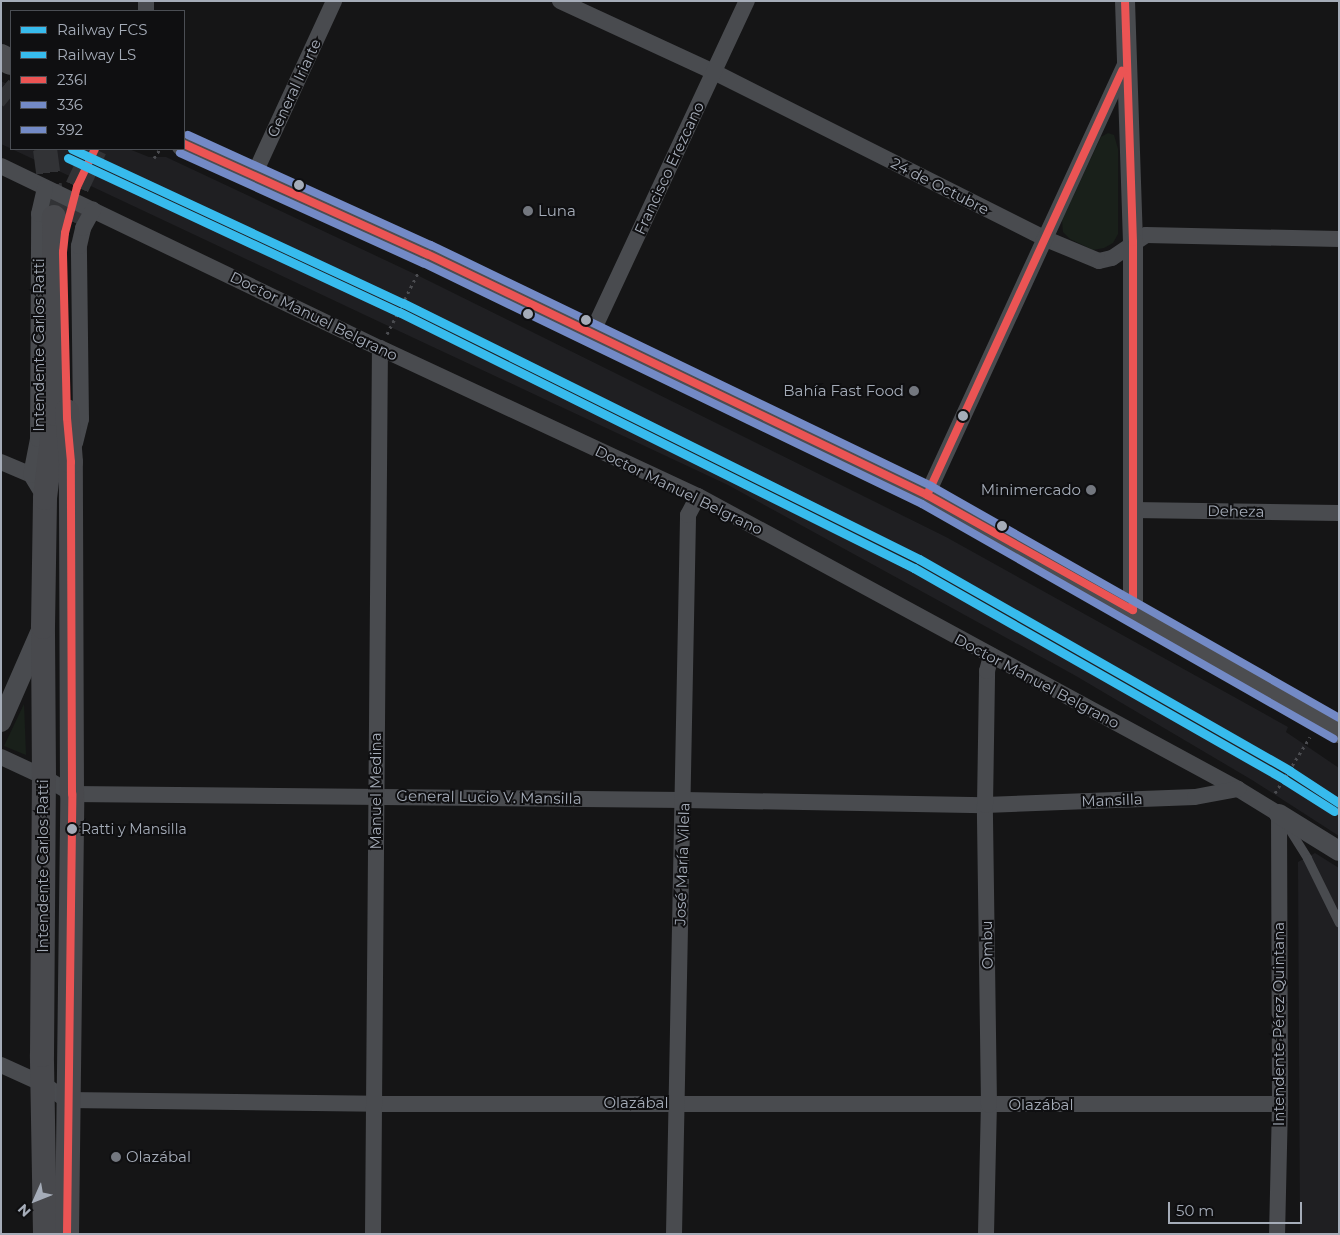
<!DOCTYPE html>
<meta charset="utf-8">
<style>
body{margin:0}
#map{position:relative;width:1340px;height:1235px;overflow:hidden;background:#151516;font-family:Montserrat,sans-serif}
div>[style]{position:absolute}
.built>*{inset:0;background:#1f1f22}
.green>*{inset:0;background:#19201a}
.secondary-tunnel>*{height:24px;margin-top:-12px;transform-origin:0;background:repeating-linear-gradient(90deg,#323336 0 24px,transparent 0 36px)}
.path>*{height:3px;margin-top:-1.5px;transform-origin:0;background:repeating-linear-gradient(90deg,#4b4c50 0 2.5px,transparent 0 6.5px)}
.service>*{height:9px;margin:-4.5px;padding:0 4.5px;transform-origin:4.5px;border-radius:4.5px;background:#494b4f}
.minor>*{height:16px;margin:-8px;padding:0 8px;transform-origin:8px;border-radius:8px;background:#494b4f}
.tertiary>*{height:20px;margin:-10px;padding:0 10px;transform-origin:10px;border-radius:10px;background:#494b4f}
.secondary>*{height:24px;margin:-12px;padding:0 12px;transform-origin:12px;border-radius:12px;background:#48494d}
.primary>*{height:26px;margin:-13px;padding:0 13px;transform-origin:13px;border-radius:13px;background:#4c4d50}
.bus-1>*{height:8px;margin:-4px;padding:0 4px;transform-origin:4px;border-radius:4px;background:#eb5454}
.bus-2>*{height:8px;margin:-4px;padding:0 4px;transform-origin:4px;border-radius:4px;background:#738ac6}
.bus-3>*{height:8px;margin:-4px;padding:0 4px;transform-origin:4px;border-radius:4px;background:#738ac6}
.bus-4>*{height:8px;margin:-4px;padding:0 4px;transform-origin:4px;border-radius:4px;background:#eb5454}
.rail-1>*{height:9px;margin:-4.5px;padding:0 4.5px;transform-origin:4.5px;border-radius:4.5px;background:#37bbed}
.rail-2>*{height:9px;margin:-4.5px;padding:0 4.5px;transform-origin:4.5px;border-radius:4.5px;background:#37bbed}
.dots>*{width:14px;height:14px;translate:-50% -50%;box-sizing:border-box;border:2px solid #0f0f11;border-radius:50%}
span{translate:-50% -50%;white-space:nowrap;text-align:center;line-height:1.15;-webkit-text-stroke:4px #0f0f11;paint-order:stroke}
.bus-label{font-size:14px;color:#a5acb8}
.left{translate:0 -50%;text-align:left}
.street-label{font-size:15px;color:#a5acb8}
.poi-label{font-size:15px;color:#a5acb8}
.right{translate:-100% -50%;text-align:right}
.frame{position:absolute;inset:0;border:2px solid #a5acb8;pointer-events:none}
.legend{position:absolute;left:10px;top:10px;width:175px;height:140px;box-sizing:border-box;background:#0f0f11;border:1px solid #4b4e54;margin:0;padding:6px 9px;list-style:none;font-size:15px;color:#a5acb8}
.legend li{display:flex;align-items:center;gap:10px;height:25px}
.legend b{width:25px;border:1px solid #4b4e54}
.north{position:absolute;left:10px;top:1175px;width:50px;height:50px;-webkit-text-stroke:4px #0f0f11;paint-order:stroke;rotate:226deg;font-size:14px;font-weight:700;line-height:20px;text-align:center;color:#a5acb8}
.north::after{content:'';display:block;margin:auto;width:18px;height:22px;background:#a5acb8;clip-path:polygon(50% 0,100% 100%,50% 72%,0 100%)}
.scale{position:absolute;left:1168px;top:1202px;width:134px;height:22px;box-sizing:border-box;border:2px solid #a5acb8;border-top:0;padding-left:6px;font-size:15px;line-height:18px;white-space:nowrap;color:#a5acb8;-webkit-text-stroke:4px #0f0f11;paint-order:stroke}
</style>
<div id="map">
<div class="built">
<div style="clip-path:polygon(1px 81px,11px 86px,11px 149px,129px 149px,149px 157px,166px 157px,419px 276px,946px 537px,1288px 727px,1286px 732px,1339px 768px,1339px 836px,1252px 780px,1076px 676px,728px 485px,401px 332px,93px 187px,1px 144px)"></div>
<div style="clip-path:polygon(1315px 853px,1339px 868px,1339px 1234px,1300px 1234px,1298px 862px)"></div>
</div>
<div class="green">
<div style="clip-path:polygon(1108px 133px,1114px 135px,1118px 149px,1118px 234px,1113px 243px,1104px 248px,1093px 250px,1070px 239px,1063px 232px,1062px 220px,1101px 137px)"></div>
<div style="clip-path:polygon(24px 704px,26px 755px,4px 746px)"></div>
</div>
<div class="secondary-tunnel">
<div style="left:1px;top:89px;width:13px;rotate:39deg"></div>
<div style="left:45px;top:149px;width:69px;rotate:82.5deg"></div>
<div style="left:68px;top:221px;width:35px;rotate:-75deg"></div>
<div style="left:77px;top:187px;width:42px;rotate:-64.7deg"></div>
</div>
<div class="path">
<div style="left:154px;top:158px;width:11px;rotate:-56deg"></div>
<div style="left:387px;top:334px;width:68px;rotate:-63.1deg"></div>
<div style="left:1275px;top:793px;width:66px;rotate:-58deg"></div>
</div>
<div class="service">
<div style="left:1286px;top:824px;width:40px;rotate:58deg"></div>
<div style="left:1307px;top:858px;width:72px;rotate:63.8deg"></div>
</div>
<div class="minor">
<div style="left:560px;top:1px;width:170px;rotate:24.8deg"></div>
<div style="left:714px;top:72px;width:372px;rotate:26.7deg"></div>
<div style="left:1046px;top:239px;width:57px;rotate:22.5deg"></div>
<div style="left:1099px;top:261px;width:13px;rotate:-13deg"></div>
<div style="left:1112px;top:258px;width:41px;rotate:-34.1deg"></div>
<div style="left:1146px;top:235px;width:193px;rotate:1.2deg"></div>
<div style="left:146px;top:11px;width:10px;rotate:-90deg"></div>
<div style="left:1px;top:166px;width:420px;rotate:25.7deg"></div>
<div style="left:380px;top:348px;width:351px;rotate:25deg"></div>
<div style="left:698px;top:496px;width:614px;rotate:28.48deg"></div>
<div style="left:1238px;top:789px;width:48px;rotate:31.4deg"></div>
<div style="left:1279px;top:814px;width:290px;rotate:89.8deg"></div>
<div style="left:1280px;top:1104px;width:130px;rotate:91.3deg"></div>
<div style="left:254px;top:175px;width:192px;rotate:-65.3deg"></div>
<div style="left:591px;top:335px;width:369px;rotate:-65deg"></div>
<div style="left:75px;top:443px;width:25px;rotate:-76deg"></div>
<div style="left:81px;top:419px;width:173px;rotate:-90.7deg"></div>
<div style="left:79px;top:246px;width:18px;rotate:-77deg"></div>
<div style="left:83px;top:228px;width:21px;rotate:-61deg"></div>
<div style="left:1px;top:462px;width:33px;rotate:23deg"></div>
<div style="left:927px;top:495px;width:478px;rotate:-65.3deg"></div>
<div style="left:45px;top:498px;width:27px;rotate:-121deg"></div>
<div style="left:31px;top:475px;width:37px;rotate:-79deg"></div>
<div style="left:38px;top:439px;width:225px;rotate:-89.7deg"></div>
<div style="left:39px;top:214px;width:27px;rotate:-77deg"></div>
<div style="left:1133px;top:510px;width:206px;rotate:0.8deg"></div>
<div style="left:1px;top:757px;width:47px;rotate:24.9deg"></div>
<div style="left:44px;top:777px;width:33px;rotate:31deg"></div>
<div style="left:72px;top:794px;width:612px;rotate:0.56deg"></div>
<div style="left:684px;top:800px;width:301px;rotate:1deg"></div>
<div style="left:985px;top:805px;width:210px;rotate:-2.2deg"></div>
<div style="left:1195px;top:797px;width:44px;rotate:-10.5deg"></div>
<div style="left:1px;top:1065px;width:46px;rotate:24.3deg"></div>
<div style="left:43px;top:1084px;width:29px;rotate:34deg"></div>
<div style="left:67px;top:1100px;width:308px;rotate:0.7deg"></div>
<div style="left:375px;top:1104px;width:905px"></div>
<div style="left:373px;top:1234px;width:886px;rotate:-89.55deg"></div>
<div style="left:674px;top:1234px;width:719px;rotate:-88.88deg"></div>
<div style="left:688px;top:515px;width:21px;rotate:-62deg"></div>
<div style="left:986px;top:1234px;width:129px;rotate:-88.7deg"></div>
<div style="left:989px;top:1105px;width:300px;rotate:-90.8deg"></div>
<div style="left:985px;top:805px;width:134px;rotate:-89.1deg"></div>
<div style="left:987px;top:671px;width:16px;rotate:-75deg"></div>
</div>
<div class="tertiary">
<div style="left:1125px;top:1px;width:241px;rotate:88.1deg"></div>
<div style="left:1133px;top:242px;width:368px;rotate:90deg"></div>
<div style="left:1px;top:722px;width:103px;rotate:-66.4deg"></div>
<div style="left:1279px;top:814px;width:70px;rotate:31.7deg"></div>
</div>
<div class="secondary">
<div style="left:45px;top:1234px;width:179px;rotate:-91deg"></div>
<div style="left:42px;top:1055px;width:278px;rotate:-89.6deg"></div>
<div style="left:44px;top:777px;width:150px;rotate:-90.4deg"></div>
<div style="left:43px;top:627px;width:129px;rotate:-89.1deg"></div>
<div style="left:45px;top:498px;width:85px;rotate:-83.2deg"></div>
<div style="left:55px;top:414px;width:197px;rotate:-90.3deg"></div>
<div style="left:67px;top:1234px;width:440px;rotate:-89.3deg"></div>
<div style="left:72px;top:794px;width:332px;rotate:-90.2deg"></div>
<div style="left:71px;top:462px;width:51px;rotate:-94.5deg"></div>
</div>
<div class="primary">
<div style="left:1px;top:57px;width:11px;rotate:27deg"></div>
<div style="left:184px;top:144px;width:267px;rotate:24.4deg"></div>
<div style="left:427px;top:254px;width:555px;rotate:25.73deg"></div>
<div style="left:927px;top:495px;width:474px;rotate:29.7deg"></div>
</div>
<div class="bus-1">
<div style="left:184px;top:144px;width:267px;rotate:24.4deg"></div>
<div style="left:427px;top:254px;width:555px;rotate:25.73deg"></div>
<div style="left:927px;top:495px;width:236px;rotate:29.2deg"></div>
<div style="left:1133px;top:610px;width:368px;rotate:-90deg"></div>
<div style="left:1133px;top:242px;width:241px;rotate:-91.9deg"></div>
<div style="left:927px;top:495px;width:467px;rotate:-65.3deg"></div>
</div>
<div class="bus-2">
<div style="left:180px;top:153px;width:267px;rotate:24.4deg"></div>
<div style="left:423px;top:263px;width:554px;rotate:25.78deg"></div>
<div style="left:922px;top:504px;width:474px;rotate:29.7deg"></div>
</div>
<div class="bus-3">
<div style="left:188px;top:135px;width:267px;rotate:24.4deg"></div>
<div style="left:431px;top:245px;width:555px;rotate:25.73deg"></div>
<div style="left:931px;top:486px;width:469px;rotate:29.6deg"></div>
</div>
<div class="bus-4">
<div style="left:67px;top:1234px;width:440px;rotate:-89.3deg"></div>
<div style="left:72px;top:794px;width:332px;rotate:-90.2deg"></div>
<div style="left:71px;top:462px;width:44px;rotate:-95.2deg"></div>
<div style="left:67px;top:418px;width:166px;rotate:-91.4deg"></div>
<div style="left:63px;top:252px;width:19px;rotate:-84deg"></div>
<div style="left:65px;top:233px;width:48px;rotate:-75.4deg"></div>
<div style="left:77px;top:187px;width:42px;rotate:-64.7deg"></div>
</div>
<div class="rail-1">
<div style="left:72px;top:149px;width:365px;rotate:25deg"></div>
<div style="left:403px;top:303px;width:576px;rotate:26.39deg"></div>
<div style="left:919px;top:559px;width:427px;rotate:29.7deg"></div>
<div style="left:1290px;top:771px;width:59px;rotate:33.1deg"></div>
</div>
<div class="rail-2">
<div style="left:68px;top:158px;width:365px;rotate:25deg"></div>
<div style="left:399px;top:312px;width:575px;rotate:26.43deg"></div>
<div style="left:914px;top:568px;width:427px;rotate:29.7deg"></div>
<div style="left:1285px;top:780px;width:58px;rotate:32.3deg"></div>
</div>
<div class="dots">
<div style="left:299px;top:185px;background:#a5acb8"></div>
<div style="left:528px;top:211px;background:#73777f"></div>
<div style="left:528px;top:314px;background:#a5acb8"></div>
<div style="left:586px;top:320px;background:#a5acb8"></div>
<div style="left:914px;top:391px;background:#73777f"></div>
<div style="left:963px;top:416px;background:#a5acb8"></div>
<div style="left:1091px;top:490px;background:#73777f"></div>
<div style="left:1002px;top:526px;background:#a5acb8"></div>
<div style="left:72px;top:829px;background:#a5acb8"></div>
<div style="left:116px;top:1157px;background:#73777f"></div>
</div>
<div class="bus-label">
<span class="left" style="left:81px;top:829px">Ratti y Mansilla</span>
</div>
<div class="street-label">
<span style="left:294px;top:88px;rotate:-65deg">General Iriarte</span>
<span style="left:669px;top:168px;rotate:-65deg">Francisco Erezcano</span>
<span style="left:940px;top:186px;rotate:27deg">24 de Octubre</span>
<span style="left:314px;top:316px;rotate:26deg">Doctor Manuel Belgrano</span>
<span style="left:39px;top:345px;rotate:-90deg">Intendente Carlos Ratti</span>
<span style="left:679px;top:490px;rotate:26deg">Doctor Manuel Belgrano</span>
<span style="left:1236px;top:511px;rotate:1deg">Deheza</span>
<span style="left:1037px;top:681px;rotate:28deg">Doctor Manuel Belgrano</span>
<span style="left:376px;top:791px;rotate:-90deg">Manuel Medina</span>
<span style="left:489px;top:797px;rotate:1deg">General Lucio V. Mansilla</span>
<span style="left:1112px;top:800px;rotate:-2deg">Mansilla</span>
<span style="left:682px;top:864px;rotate:-88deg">José María Vilela</span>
<span style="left:43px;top:866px;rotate:-90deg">Intendente Carlos Ratti</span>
<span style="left:987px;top:945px;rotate:-91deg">Ombu</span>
<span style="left:1279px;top:1024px;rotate:-90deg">Intendente Pérez Quintana</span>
<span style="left:636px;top:1103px">Olazábal</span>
<span style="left:1041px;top:1105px">Olazábal</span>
</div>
<div class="poi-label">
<span class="left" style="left:538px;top:211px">Luna</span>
<span class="right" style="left:904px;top:391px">Bahía Fast Food</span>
<span class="right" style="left:1081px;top:490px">Minimercado</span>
<span class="left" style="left:126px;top:1157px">Olazábal</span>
</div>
<div class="frame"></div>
<ul class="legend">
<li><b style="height:6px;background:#37bbed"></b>Railway FCS</li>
<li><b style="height:6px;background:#37bbed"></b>Railway LS</li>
<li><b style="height:6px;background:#eb5454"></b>236I</li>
<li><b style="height:6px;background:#738ac6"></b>336</li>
<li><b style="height:6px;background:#738ac6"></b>392</li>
</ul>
<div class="north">N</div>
<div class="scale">50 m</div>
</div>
